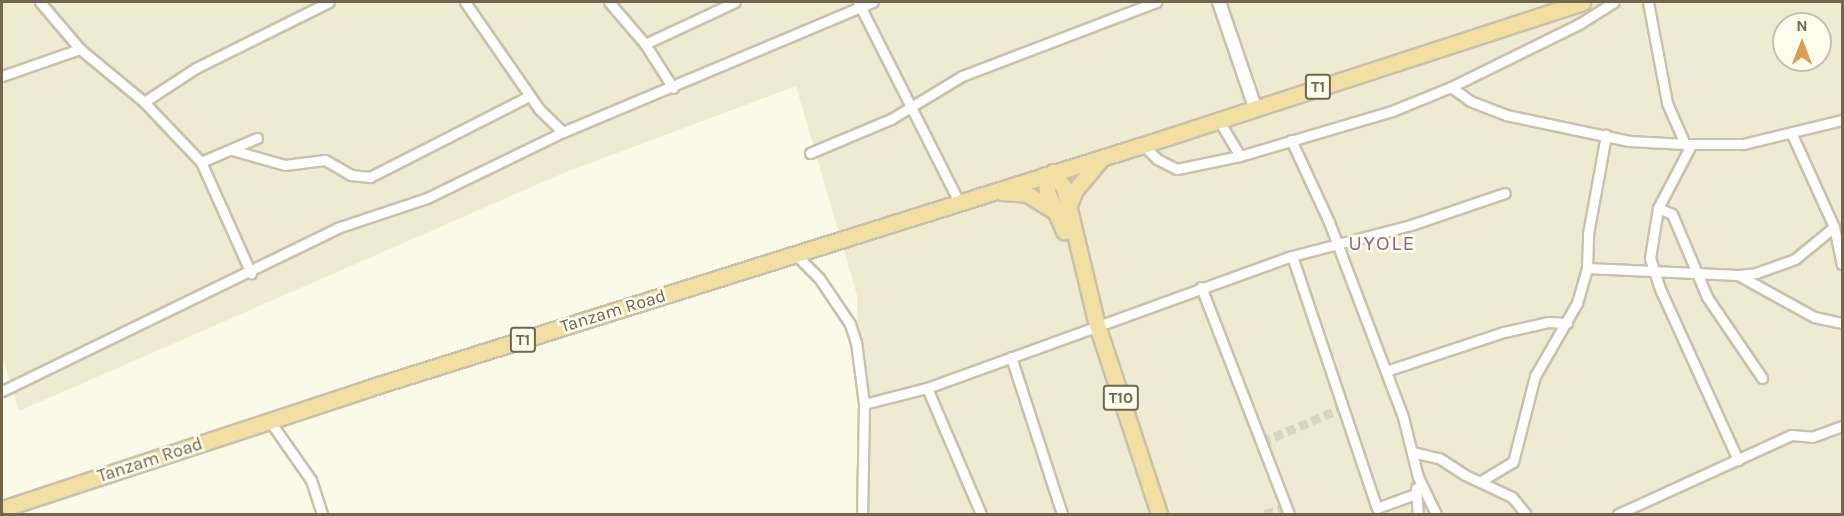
<!DOCTYPE html>
<style>
body{margin:0}
#map{position:relative;width:1844px;height:516px;overflow:hidden;background:#fbf9e7;font-family:Karla,sans-serif}
div>[style]{position:absolute}
.residential>*{inset:0;background:#efebd3}
.minor-tunnel>*{height:9px;margin-top:-4.5px;transform-origin:0;background:repeating-linear-gradient(90deg,#d9d4c0 0 9px,transparent 0 13.5px)}
.roads{filter:drop-shadow(2px 0 #c9c1ab) drop-shadow(-2px 0 #c9c1ab) drop-shadow(0 2px #c9c1ab) drop-shadow(0 -2px #c9c1ab)}
.minor>*{height:9px;margin:-4.5px;padding:0 4.5px;transform-origin:4.5px;border-radius:4.5px;background:#fff}
.tertiary>*{height:12px;margin:-6px;padding:0 6px;transform-origin:6px;border-radius:6px;background:#fff}
.trunk>*{height:15px;margin:-7.5px;padding:0 7.5px;transform-origin:7.5px;border-radius:7.5px;background:#f2dfa4}
span{translate:-50% -50%;white-space:nowrap;text-align:center;line-height:1.15;-webkit-text-stroke:5px #fefced;paint-order:stroke}
.shield-label span{padding:2px 4px;background:#fefced;border:2px solid;border-radius:4px;-webkit-text-stroke-width:0}
.shield-label{font-size:16px;color:#72664d;font-weight:700}
.street-label{font-size:18px;color:#72664d}
.quarter-label{font-size:21px;color:#8d658e;letter-spacing:1.5px}
.frame{position:absolute;inset:0;border:3px solid #72664d;pointer-events:none}
.north{position:absolute;left:1772px;top:12px;width:60px;height:60px;box-sizing:border-box;background:#fefced;border:2px solid #c6c0ad;border-radius:50%;rotate:0deg;font-size:16px;font-weight:700;line-height:24px;text-align:center;color:#72664d}
.north::after{content:'';display:block;margin:auto;width:21px;height:27px;background:#db9d56;clip-path:polygon(50% 0,100% 100%,50% 72%,0 100%)}
</style>
<div id="map">
<div class="residential">
<div style="clip-path:polygon(evenodd,2px 2px,1842px 2px,1842px 514px,863px 514px,857px 295px,796px 86px,566px 172px,19px 411px,2px 356px,2px 2px,1784px 24px,1820px 24px,1820px 60px,1784px 60px,1784px 24px)"></div>
</div>
<div class="minor-tunnel">
<div style="left:1262px;top:442px;width:87px;rotate:-23deg"></div>
<div style="left:1265px;top:514px;width:23px;rotate:-18deg"></div>
</div>
<div class="roads">
<div class="minor">
<div style="left:40px;top:2px;width:62px;rotate:49.6deg"></div>
<div style="left:80px;top:49px;width:83px;rotate:39.6deg"></div>
<div style="left:144px;top:102px;width:83px;rotate:46.5deg"></div>
<div style="left:201px;top:162px;width:122px;rotate:65.8deg"></div>
<div style="left:465px;top:2px;width:130px;rotate:55.3deg"></div>
<div style="left:539px;top:109px;width:33px;rotate:44deg"></div>
<div style="left:609px;top:2px;width:55px;rotate:49.4deg"></div>
<div style="left:645px;top:44px;width:52px;rotate:57.5deg"></div>
<div style="left:858px;top:2px;width:224px;rotate:63.2deg"></div>
<div style="left:1648px;top:2px;width:103px;rotate:79.3deg"></div>
<div style="left:1667px;top:103px;width:45px;rotate:66.3deg"></div>
<div style="left:1685px;top:144px;width:58px"></div>
<div style="left:1743px;top:144px;width:102px;rotate:-13.6deg"></div>
<div style="left:645px;top:44px;width:99px;rotate:-25deg"></div>
<div style="left:2px;top:76px;width:83px;rotate:-19.1deg"></div>
<div style="left:1451px;top:87px;width:143px;rotate:-26.2deg"></div>
<div style="left:1579px;top:24px;width:41px;rotate:-32.2deg"></div>
<div style="left:144px;top:102px;width:62px;rotate:-33.2deg"></div>
<div style="left:196px;top:68px;width:148px;rotate:-26.4deg"></div>
<div style="left:1218px;top:119px;width:43px;rotate:59.3deg"></div>
<div style="left:1291px;top:140px;width:90px;rotate:65.1deg"></div>
<div style="left:1329px;top:222px;width:209px;rotate:69.2deg"></div>
<div style="left:1403px;top:417px;width:62px;rotate:76deg"></div>
<div style="left:1418px;top:477px;width:41px;rotate:64.1deg"></div>
<div style="left:1143px;top:145px;width:20px;rotate:45deg"></div>
<div style="left:1157px;top:159px;width:22px;rotate:27deg"></div>
<div style="left:1177px;top:169px;width:64px;rotate:-11.7deg"></div>
<div style="left:1240px;top:156px;width:159px;rotate:-16.5deg"></div>
<div style="left:1392px;top:111px;width:64px;rotate:-22.1deg"></div>
<div style="left:1451px;top:87px;width:24px;rotate:36deg"></div>
<div style="left:1470px;top:101px;width:39px;rotate:21deg"></div>
<div style="left:1506px;top:115px;width:126px;rotate:11.9deg"></div>
<div style="left:1629px;top:141px;width:56px;rotate:3.1deg"></div>
<div style="left:1691px;top:145px;width:71px;rotate:117.6deg"></div>
<div style="left:1658px;top:208px;width:51px;rotate:99.1deg"></div>
<div style="left:1650px;top:258px;width:35px;rotate:72deg"></div>
<div style="left:1661px;top:291px;width:186px;rotate:65.5deg"></div>
<div style="left:232px;top:150px;width:55px;rotate:15.8deg"></div>
<div style="left:285px;top:165px;width:40px;rotate:-7.1deg"></div>
<div style="left:325px;top:160px;width:30px;rotate:30deg"></div>
<div style="left:351px;top:175px;width:19px;rotate:6deg"></div>
<div style="left:370px;top:177px;width:178px;rotate:-27deg"></div>
<div style="left:810px;top:153px;width:88px;rotate:-22.8deg"></div>
<div style="left:891px;top:119px;width:83px;rotate:-31.2deg"></div>
<div style="left:962px;top:76px;width:208px;rotate:-20.9deg"></div>
<div style="left:201px;top:162px;width:61px;rotate:-23.2deg"></div>
<div style="left:1658px;top:208px;width:15px;rotate:23deg"></div>
<div style="left:1672px;top:214px;width:90px;rotate:67.1deg"></div>
<div style="left:1707px;top:297px;width:98px;rotate:55.8deg"></div>
<div style="left:1834px;top:227px;width:38px;rotate:78deg"></div>
<div style="left:794px;top:253px;width:35px;rotate:45deg"></div>
<div style="left:819px;top:278px;width:55px;rotate:56deg"></div>
<div style="left:850px;top:324px;width:19px;rotate:72deg"></div>
<div style="left:856px;top:342px;width:63px;rotate:82.6deg"></div>
<div style="left:864px;top:404px;width:110px;rotate:91deg"></div>
<div style="left:1292px;top:256px;width:266px;rotate:71.4deg"></div>
<div style="left:1377px;top:508px;width:40px;rotate:-20.2deg"></div>
<div style="left:1587px;top:268px;width:151px;rotate:2.7deg"></div>
<div style="left:1738px;top:275px;width:18px;rotate:-6deg"></div>
<div style="left:1756px;top:273px;width:41px;rotate:-19.7deg"></div>
<div style="left:1795px;top:259px;width:50px;rotate:-39.4deg"></div>
<div style="left:1834px;top:227px;width:104px;rotate:-114.4deg"></div>
<div style="left:1738px;top:275px;width:87px;rotate:28.9deg"></div>
<div style="left:1814px;top:317px;width:29px;rotate:12deg"></div>
<div style="left:1201px;top:287px;width:243px;rotate:68.8deg"></div>
<div style="left:1011px;top:357px;width:165px;rotate:72deg"></div>
<div style="left:1386px;top:371px;width:124px;rotate:-18.3deg"></div>
<div style="left:1504px;top:332px;width:45px;rotate:-12.8deg"></div>
<div style="left:1548px;top:322px;width:19px;rotate:3deg"></div>
<div style="left:927px;top:388px;width:137px;rotate:66.8deg"></div>
<div style="left:2px;top:391px;width:373px;rotate:-25.9deg"></div>
<div style="left:337px;top:228px;width:95px;rotate:-18.4deg"></div>
<div style="left:427px;top:198px;width:151px;rotate:-25.9deg"></div>
<div style="left:563px;top:132px;width:336px;rotate:-22.8deg"></div>
<div style="left:864px;top:404px;width:65px;rotate:-14.3deg"></div>
<div style="left:927px;top:388px;width:384px;rotate:-19.9deg"></div>
<div style="left:1288px;top:257px;width:127px;rotate:-14.6deg"></div>
<div style="left:1411px;top:225px;width:99px;rotate:-18.8deg"></div>
<div style="left:269px;top:420px;width:73px;rotate:55deg"></div>
<div style="left:311px;top:480px;width:36px;rotate:72deg"></div>
<div style="left:1412px;top:452px;width:28px;rotate:13deg"></div>
<div style="left:1439px;top:458px;width:31px;rotate:33deg"></div>
<div style="left:1465px;top:475px;width:52px;rotate:25.1deg"></div>
<div style="left:1512px;top:497px;width:22px;rotate:51deg"></div>
<div style="left:1481px;top:481px;width:37px;rotate:-31deg"></div>
<div style="left:1513px;top:462px;width:89px;rotate:-75.7deg"></div>
<div style="left:1535px;top:376px;width:84px;rotate:-60.1deg"></div>
<div style="left:1577px;top:303px;width:36px;rotate:-74deg"></div>
<div style="left:1587px;top:268px;width:34px;rotate:-88deg"></div>
<div style="left:1588px;top:234px;width:101px;rotate:-79.7deg"></div>
<div style="left:1416px;top:488px;width:26px;rotate:86deg"></div>
<div style="left:1618px;top:514px;width:190px;rotate:-24.5deg"></div>
<div style="left:1791px;top:435px;width:21px;rotate:5deg"></div>
<div style="left:1812px;top:437px;width:32px;rotate:-20deg"></div>
</div>
<div class="tertiary">
<div style="left:1219px;top:2px;width:111px;rotate:71.1deg"></div>
</div>
<div class="trunk">
<div style="left:1053px;top:172px;width:19px;rotate:55deg"></div>
<div style="left:1064px;top:188px;width:141px;rotate:76.5deg"></div>
<div style="left:1097px;top:325px;width:199px;rotate:71.8deg"></div>
<div style="left:1045px;top:175px;width:17px;rotate:83deg"></div>
<div style="left:1047px;top:192px;width:43px;rotate:66.4deg"></div>
<div style="left:1001px;top:192px;width:26px;rotate:4deg"></div>
<div style="left:1027px;top:194px;width:31px;rotate:32deg"></div>
<div style="left:1067px;top:209px;width:21px;rotate:-67deg"></div>
<div style="left:1075px;top:190px;width:39px;rotate:-50deg"></div>
<div style="left:2px;top:509px;width:386px;rotate:-18.2deg"></div>
<div style="left:369px;top:388px;width:811px;rotate:-17.43deg"></div>
<div style="left:1143px;top:145px;width:462px;rotate:-18deg"></div>
</div>
</div>
<div class="shield-label">
<span style="left:1318px;top:87px">T1</span>
<span style="left:523px;top:340px">T1</span>
<span style="left:1121px;top:398px">T10</span>
</div>
<div class="street-label">
<span style="left:613px;top:311px;rotate:-17deg">Tanzam Road</span>
<span style="left:150px;top:460px;rotate:-18deg">Tanzam Road</span>
</div>
<div class="quarter-label">
<span style="left:1382px;top:243px">UYOLE</span>
</div>
<div class="frame"></div>
<div class="north">N</div>
</div>
